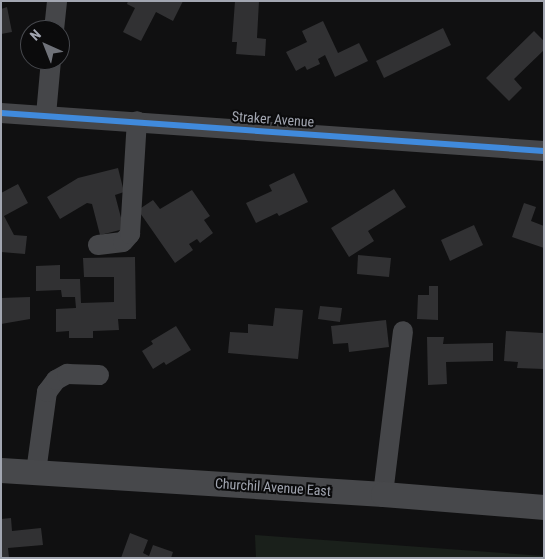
<!DOCTYPE html>
<style>
body{margin:0}
#map{position:relative;width:545px;height:559px;overflow:hidden;background:#101011;font-family:"Roboto Condensed",sans-serif}
div>[style]{position:absolute}
.green>*{inset:0;background:#1a201b}
.building>*{inset:0;background:#313133}
.minor>*{height:20px;margin:-10px;padding:0 10px;transform-origin:10px;border-radius:10px;background:#454649}
.major>*{height:25px;margin:-12.5px;padding:0 12.5px;transform-origin:12.5px;border-radius:12.5px;background:#47484b}
.cycleway>*{height:6px;margin:-3px;padding:0 3px;transform-origin:3px;border-radius:3px;background:#408adc}
span{translate:-50% -50%;white-space:nowrap;text-align:center;line-height:1.15;-webkit-text-stroke:4px #0b0b0c;paint-order:stroke}
.street-label{font-size:14px;color:#a2a6b1}
.frame{position:absolute;inset:0;border:2px solid #a2a6b1;pointer-events:none}
.north{position:absolute;left:20px;top:20px;width:50px;height:50px;box-sizing:border-box;background:#0b0b0c;border:1px solid #47494e;border-radius:50%;rotate:316deg;font-size:14px;font-weight:700;line-height:20px;text-align:center;color:#a2a6b1}
.north::after{content:'';display:block;margin:auto;width:18px;height:22px;background:#6f7279;clip-path:polygon(50% 0,100% 100%,50% 72%,0 100%)}
</style>
<div id="map">
<div class="green">
<div style="clip-path:polygon(255px 535px,544px 556px,544px 558px,256px 558px)"></div>
</div>
<div class="building">
<div style="clip-path:polygon(128px 1px,183px 1px,173px 21px,156px 12px,141px 41px,123px 32px,135px 8px,127px 4px)"></div>
<div style="clip-path:polygon(235px 1px,259px 1px,257px 38px,266px 39px,265px 56px,236px 54px,237px 42px,232px 42px)"></div>
<div style="clip-path:polygon(7px 7px,12px 32px,1px 34px,1px 9px)"></div>
<div style="clip-path:polygon(323px 21px,338px 53px,359px 43px,368px 61px,335px 77px,325px 55px,318px 59px,320px 64px,307px 70px,305px 66px,296px 71px,286px 52px,307px 42px,302px 31px)"></div>
<div style="clip-path:polygon(443px 28px,451px 45px,384px 78px,376px 61px)"></div>
<div style="clip-path:polygon(534px 31px,544px 41px,544px 50px,514px 79px,522px 88px,509px 101px,486px 78px)"></div>
<div style="clip-path:polygon(118px 168px,124px 192px,115px 195px,124px 229px,100px 235px,92px 204px,87px 203px,60px 219px,47px 197px,78px 178px)"></div>
<div style="clip-path:polygon(294px 173px,308px 202px,279px 216px,277px 213px,256px 223px,246px 203px,272px 191px,269px 185px)"></div>
<div style="clip-path:polygon(18px 184px,28px 203px,4px 216px,14px 235px,27px 236px,25px 254px,1px 252px,1px 193px)"></div>
<div style="clip-path:polygon(394px 189px,406px 207px,368px 231px,374px 241px,349px 257px,331px 228px)"></div>
<div style="clip-path:polygon(192px 190px,210px 216px,204px 220px,213px 233px,200px 243px,197px 239px,189px 244px,193px 250px,175px 263px,138px 210px,153px 200px,160px 209px)"></div>
<div style="clip-path:polygon(524px 203px,536px 207px,531px 221px,544px 226px,544px 248px,512px 237px)"></div>
<div style="clip-path:polygon(474px 225px,483px 245px,450px 261px,441px 240px)"></div>
<div style="clip-path:polygon(358px 255px,391px 258px,389px 277px,357px 274px)"></div>
<div style="clip-path:polygon(135px 257px,136px 319px,118px 319px,119px 330px,93px 331px,93px 338px,69px 338px,69px 331px,56px 332px,56px 309px,76px 308px,75px 297px,62px 297px,61px 290px,36px 291px,36px 266px,60px 265px,60px 279px,80px 279px,81px 303px,114px 302px,114px 277px,84px 277px,83px 258px)"></div>
<div style="clip-path:polygon(429px 286px,438px 286px,438px 320px,417px 319px,418px 295px,429px 295px)"></div>
<div style="clip-path:polygon(30px 297px,30px 319px,1px 324px,1px 298px)"></div>
<div style="clip-path:polygon(320px 306px,342px 308px,340px 322px,318px 319px)"></div>
<div style="clip-path:polygon(275px 308px,303px 310px,298px 359px,228px 353px,230px 332px,248px 333px,248px 324px,273px 326px)"></div>
<div style="clip-path:polygon(386px 320px,389px 347px,349px 352px,348px 343px,333px 344px,331px 326px)"></div>
<div style="clip-path:polygon(176px 326px,191px 350px,166px 365px,164px 362px,153px 369px,142px 351px,153px 344px,151px 341px)"></div>
<div style="clip-path:polygon(506px 331px,543px 333px,544px 369px,517px 368px,518px 362px,504px 361px)"></div>
<div style="clip-path:polygon(427px 337px,444px 337px,443px 344px,493px 343px,493px 361px,446px 362px,447px 384px,428px 385px)"></div>
<div style="clip-path:polygon(11px 518px,12px 531px,41px 528px,43px 545px,8px 548px,9px 558px,1px 558px,1px 519px)"></div>
<div style="clip-path:polygon(130px 533px,148px 540px,143px 553px,149px 556px,153px 545px,173px 552px,171px 558px,121px 558px)"></div>
</div>
<div class="minor">
<div style="left:54px;top:30px;width:29px;rotate:-84deg"></div>
<div style="left:1px;top:113px;width:544px;rotate:4deg"></div>
<div style="left:46px;top:115px;width:55px;rotate:-84.8deg"></div>
<div style="left:98px;top:245px;width:25px;rotate:-7deg"></div>
<div style="left:123px;top:242px;width:11px;rotate:-49deg"></div>
<div style="left:130px;top:234px;width:113px;rotate:-86.5deg"></div>
<div style="left:36px;top:472px;width:81px;rotate:-82.2deg"></div>
<div style="left:47px;top:392px;width:15px;rotate:-53deg"></div>
<div style="left:56px;top:380px;width:13px;rotate:-29deg"></div>
<div style="left:67px;top:374px;width:32px;rotate:2deg"></div>
<div style="left:383px;top:494px;width:164px;rotate:-83deg"></div>
</div>
<div class="major">
<div style="left:1px;top:470px;width:383px;rotate:3.6deg"></div>
<div style="left:383px;top:494px;width:162px;rotate:4.6deg"></div>
</div>
<div class="cycleway">
<div style="left:1px;top:113px;width:544px;rotate:4deg"></div>
</div>
<div class="street-label">
<span style="left:273px;top:119px;rotate:4deg">Straker Avenue</span>
<span style="left:273px;top:487px;rotate:4deg">Churchil Avenue East</span>
</div>
<div class="frame"></div>
<div class="north">N</div>
</div>
